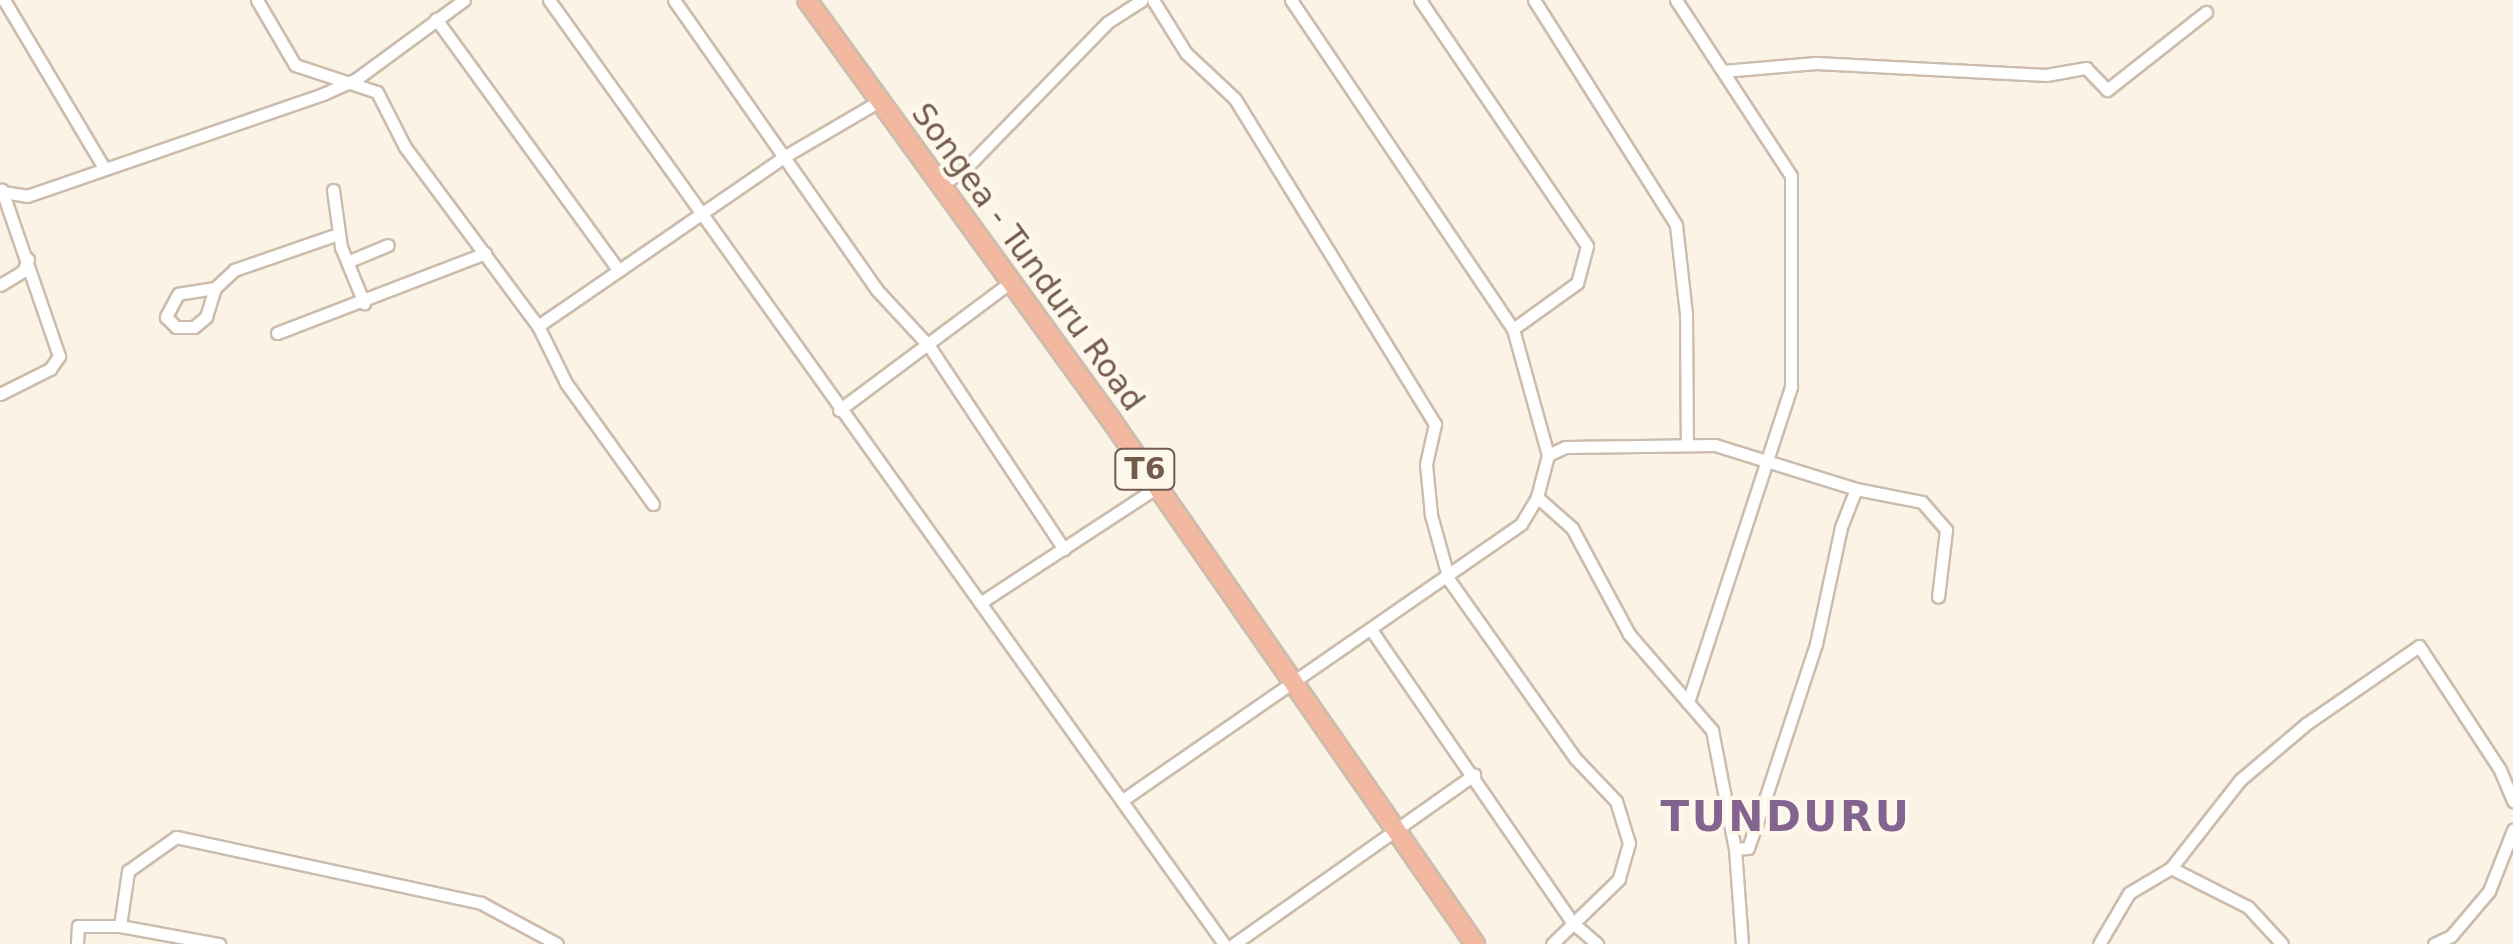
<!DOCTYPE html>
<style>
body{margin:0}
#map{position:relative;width:2513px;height:944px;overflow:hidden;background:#fbf4e6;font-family:"DejaVu Sans",sans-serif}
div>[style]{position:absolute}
.roads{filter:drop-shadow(2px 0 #ccbcad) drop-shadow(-2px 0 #ccbcad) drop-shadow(0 2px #ccbcad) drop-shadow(0 -2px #ccbcad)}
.minor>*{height:11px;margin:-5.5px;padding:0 5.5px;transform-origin:5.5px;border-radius:5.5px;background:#fff}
.highway>*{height:18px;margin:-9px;padding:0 9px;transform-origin:9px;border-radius:9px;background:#f2b9a0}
span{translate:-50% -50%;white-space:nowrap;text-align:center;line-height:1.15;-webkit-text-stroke:8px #fef8ec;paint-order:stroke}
.shield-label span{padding:2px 8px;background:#fef8ec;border:2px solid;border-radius:8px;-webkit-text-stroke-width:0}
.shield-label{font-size:30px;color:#735b4c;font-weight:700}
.street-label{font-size:32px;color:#735b4c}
.district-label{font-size:42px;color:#82648f;font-weight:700;letter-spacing:2.5px}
</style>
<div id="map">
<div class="roads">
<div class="minor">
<div style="left:4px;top:0;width:196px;rotate:59.2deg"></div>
<div style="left:257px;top:0;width:75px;rotate:59.7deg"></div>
<div style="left:295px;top:65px;width:86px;rotate:18.2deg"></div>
<div style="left:377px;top:92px;width:62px;rotate:63deg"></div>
<div style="left:405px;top:147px;width:223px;rotate:53.4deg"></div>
<div style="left:538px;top:326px;width:64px;rotate:63.8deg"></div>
<div style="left:566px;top:383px;width:149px;rotate:54.3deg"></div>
<div style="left:549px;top:0;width:1161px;rotate:54.43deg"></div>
<div style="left:674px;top:0;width:354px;rotate:55deg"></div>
<div style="left:877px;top:290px;width:76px;rotate:47.1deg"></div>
<div style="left:929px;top:346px;width:244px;rotate:56.4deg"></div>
<div style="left:1153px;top:0;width:62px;rotate:58.1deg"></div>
<div style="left:1186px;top:53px;width:67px;rotate:43.2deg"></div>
<div style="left:1235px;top:99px;width:382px;rotate:58.4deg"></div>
<div style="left:1435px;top:424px;width:41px;rotate:102.7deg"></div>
<div style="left:1426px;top:464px;width:51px;rotate:84.4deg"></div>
<div style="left:1431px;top:515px;width:67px;rotate:74.5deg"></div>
<div style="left:1449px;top:580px;width:218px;rotate:54.7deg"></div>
<div style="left:1575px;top:758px;width:59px;rotate:46.4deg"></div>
<div style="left:1616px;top:801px;width:44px;rotate:72.8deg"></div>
<div style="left:1629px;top:843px;width:37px;rotate:106deg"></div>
<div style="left:1619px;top:879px;width:93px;rotate:135.9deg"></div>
<div style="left:1291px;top:0;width:397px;rotate:56deg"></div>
<div style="left:1513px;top:329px;width:131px;rotate:74.5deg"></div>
<div style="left:1420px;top:0;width:297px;rotate:55.8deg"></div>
<div style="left:1587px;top:246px;width:38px;rotate:105deg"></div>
<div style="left:1577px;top:283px;width:79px;rotate:144.3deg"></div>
<div style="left:1534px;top:0;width:266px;rotate:57.7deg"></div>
<div style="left:1676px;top:225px;width:90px;rotate:83.6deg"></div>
<div style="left:1686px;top:314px;width:129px;rotate:89.6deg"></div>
<div style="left:1676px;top:0;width:210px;rotate:56.8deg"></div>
<div style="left:1791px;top:176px;width:211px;rotate:90deg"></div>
<div style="left:1791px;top:387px;width:332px;rotate:108.1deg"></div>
<div style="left:436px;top:19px;width:311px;rotate:54deg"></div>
<div style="left:1723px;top:71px;width:93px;rotate:-4.9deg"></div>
<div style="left:1816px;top:63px;width:230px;rotate:3deg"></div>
<div style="left:2046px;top:75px;width:41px;rotate:-9.9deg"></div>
<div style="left:2086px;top:68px;width:30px;rotate:46deg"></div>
<div style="left:2107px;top:90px;width:126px;rotate:-38.2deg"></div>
<div style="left:943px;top:183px;width:22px;rotate:-30deg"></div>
<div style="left:962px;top:172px;width:209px;rotate:-45.8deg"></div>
<div style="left:1108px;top:22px;width:40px;rotate:-32.9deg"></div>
<div style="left:333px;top:190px;width:58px;rotate:82deg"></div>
<div style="left:341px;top:247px;width:61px;rotate:67.7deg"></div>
<div style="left:3px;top:192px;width:24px;rotate:9deg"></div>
<div style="left:27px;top:196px;width:313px;rotate:-19deg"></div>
<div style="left:323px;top:94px;width:35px;rotate:-24deg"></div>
<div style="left:355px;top:80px;width:135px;rotate:-36.3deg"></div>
<div style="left:347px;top:262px;width:44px;rotate:-22.5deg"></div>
<div style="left:0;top:285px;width:27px;rotate:-31deg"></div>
<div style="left:23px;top:271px;width:13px;rotate:-67deg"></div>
<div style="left:215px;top:288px;width:37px;rotate:171deg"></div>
<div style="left:178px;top:294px;width:26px;rotate:118deg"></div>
<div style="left:166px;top:317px;width:14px;rotate:45deg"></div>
<div style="left:176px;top:327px;width:18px"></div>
<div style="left:194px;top:327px;width:16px;rotate:-40deg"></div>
<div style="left:206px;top:317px;width:30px;rotate:-73deg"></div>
<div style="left:215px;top:288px;width:26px;rotate:-43deg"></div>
<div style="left:234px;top:270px;width:110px;rotate:-19.1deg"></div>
<div style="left:538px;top:326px;width:302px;rotate:-34.5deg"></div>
<div style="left:787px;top:155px;width:103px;rotate:-30.3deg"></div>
<div style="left:277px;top:333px;width:223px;rotate:-21deg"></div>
<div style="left:0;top:394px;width:56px;rotate:-26.6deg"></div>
<div style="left:50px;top:369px;width:16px;rotate:-55deg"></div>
<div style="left:59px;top:356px;width:176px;rotate:-109deg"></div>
<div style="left:839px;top:410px;width:214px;rotate:-36.7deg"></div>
<div style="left:1537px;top:497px;width:47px;rotate:41.5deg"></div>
<div style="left:1572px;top:528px;width:120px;rotate:61.7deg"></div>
<div style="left:1629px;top:634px;width:127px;rotate:49.2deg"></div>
<div style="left:1712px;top:730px;width:121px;rotate:79.1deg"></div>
<div style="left:1735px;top:849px;width:95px;rotate:85.8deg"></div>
<div style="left:980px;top:603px;width:212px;rotate:-33.2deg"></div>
<div style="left:1372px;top:631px;width:354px;rotate:55.5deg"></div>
<div style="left:1573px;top:923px;width:32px;rotate:41deg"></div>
<div style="left:1124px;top:799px;width:483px;rotate:-34.7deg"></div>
<div style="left:1521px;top:524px;width:31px;rotate:-59deg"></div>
<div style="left:1537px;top:497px;width:43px;rotate:-75.3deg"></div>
<div style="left:1548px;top:455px;width:19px;rotate:-25deg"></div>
<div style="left:1565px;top:447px;width:150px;rotate:-0.8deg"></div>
<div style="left:1715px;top:445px;width:148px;rotate:17.3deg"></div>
<div style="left:1856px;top:489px;width:67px;rotate:11.1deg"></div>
<div style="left:1922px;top:502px;width:37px;rotate:49deg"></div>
<div style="left:1946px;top:530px;width:67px;rotate:96.8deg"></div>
<div style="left:1735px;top:849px;width:13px;rotate:-4deg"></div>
<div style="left:1748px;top:848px;width:52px;rotate:-70.9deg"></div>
<div style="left:1765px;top:799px;width:163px;rotate:-71.8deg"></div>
<div style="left:1816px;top:644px;width:120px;rotate:-77.9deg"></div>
<div style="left:1841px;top:527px;width:41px;rotate:-68.5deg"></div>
<div style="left:2171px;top:868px;width:112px;rotate:-51.9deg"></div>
<div style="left:2240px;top:780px;width:87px;rotate:-40.3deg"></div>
<div style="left:2306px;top:724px;width:137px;rotate:-34.6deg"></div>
<div style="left:2419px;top:646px;width:148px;rotate:56.8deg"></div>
<div style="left:2500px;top:770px;width:34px;rotate:67deg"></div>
<div style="left:120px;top:926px;width:56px;rotate:-81.7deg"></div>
<div style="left:128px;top:871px;width:59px;rotate:-35.3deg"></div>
<div style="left:176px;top:837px;width:312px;rotate:12.2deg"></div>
<div style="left:481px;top:903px;width:86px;rotate:28.3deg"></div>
<div style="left:77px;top:944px;width:18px;rotate:-87deg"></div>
<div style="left:78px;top:926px;width:42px"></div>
<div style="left:120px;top:926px;width:101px;rotate:10.3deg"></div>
<div style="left:1234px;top:944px;width:294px;rotate:-35.2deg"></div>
<div style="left:2099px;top:944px;width:59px;rotate:-59.5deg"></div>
<div style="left:2129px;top:893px;width:49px;rotate:-30.8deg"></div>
<div style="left:2171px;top:868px;width:86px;rotate:26.9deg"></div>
<div style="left:2248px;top:907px;width:50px;rotate:47.4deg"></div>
<div style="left:2434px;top:944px;width:19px;rotate:-25deg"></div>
<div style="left:2451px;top:936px;width:59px;rotate:-49.8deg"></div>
<div style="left:2489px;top:891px;width:66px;rotate:-68.5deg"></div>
</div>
<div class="highway">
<div style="left:807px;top:0;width:515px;rotate:54.09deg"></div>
<div style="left:1109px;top:417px;width:642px;rotate:55.22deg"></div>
</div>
</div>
<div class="shield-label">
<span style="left:1145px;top:469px">T6</span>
</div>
<div class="street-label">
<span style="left:1028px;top:257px;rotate:54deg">Songea - Tunduru Road</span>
</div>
<div class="district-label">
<span style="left:1786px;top:817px">TUNDURU</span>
</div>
</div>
